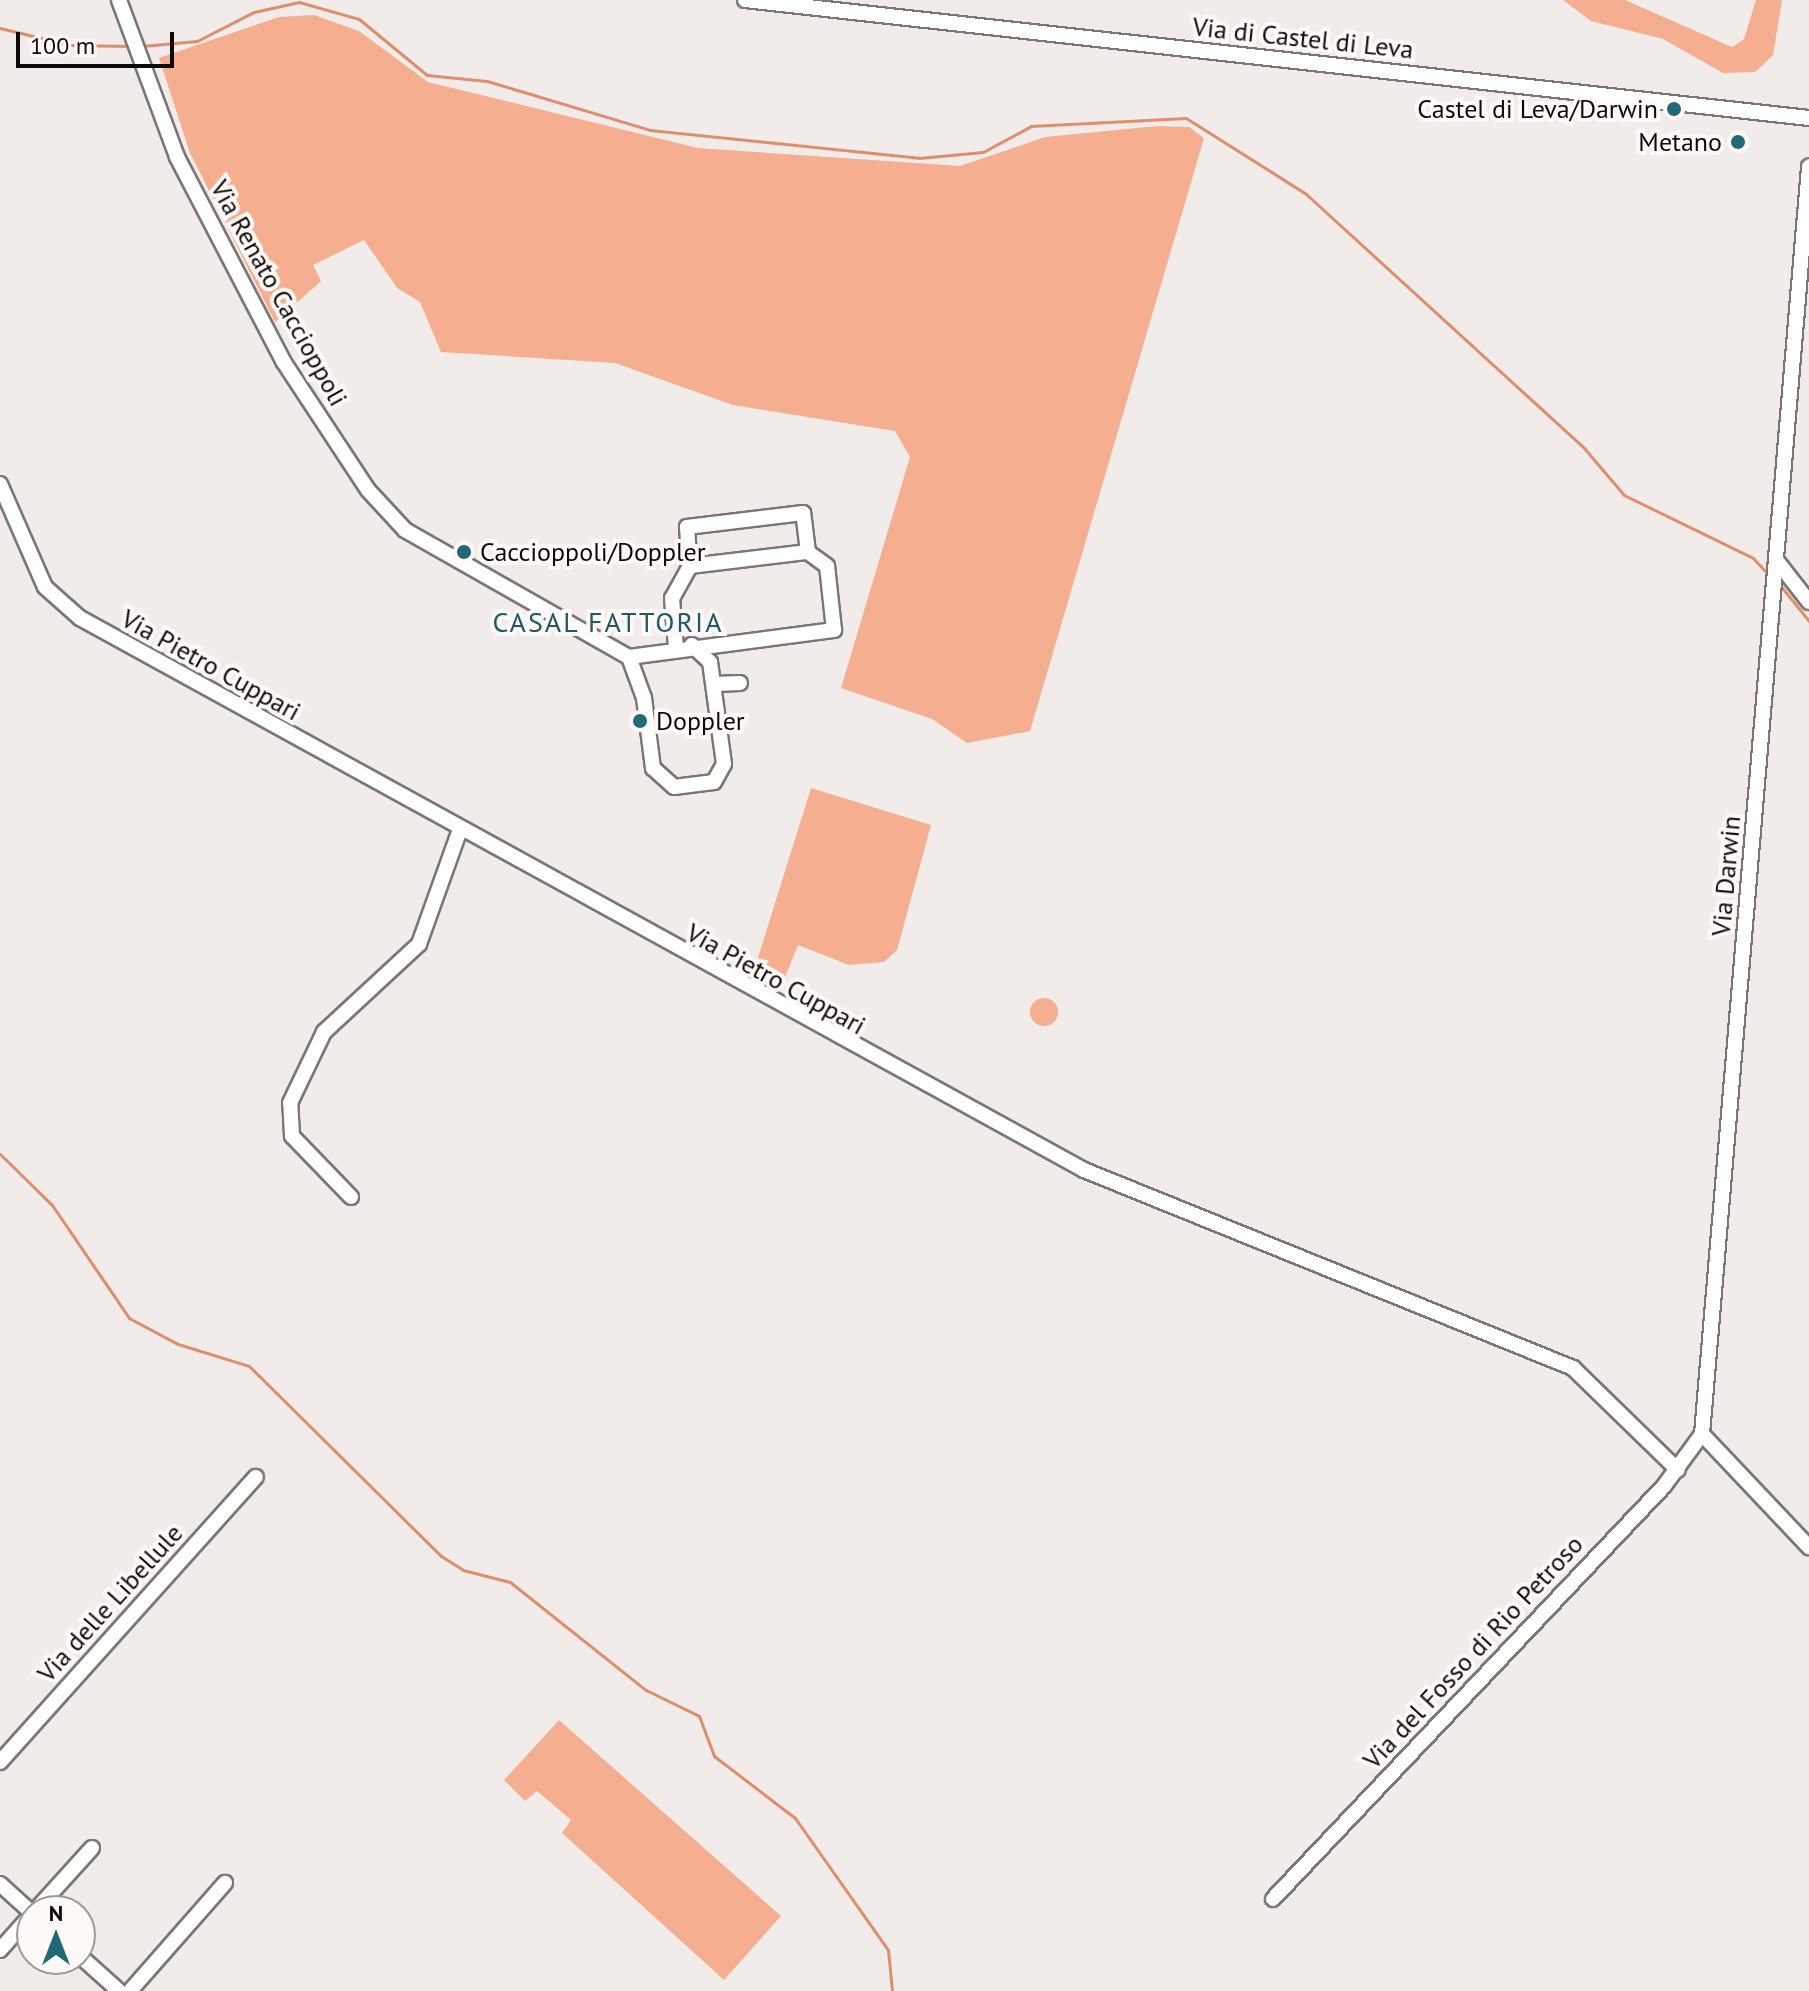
<!DOCTYPE html>
<style>
body{margin:0}
#map{position:relative;width:1809px;height:1991px;overflow:hidden;background:#f1ecea;font-family:"PT Sans",sans-serif}
div>[style]{position:absolute}
.green>*{inset:0;background:#f6ae91}
.round{border-radius:50%}
.stream>*{height:3px;margin:-1.5px;padding:0 1.5px;transform-origin:1.5px;border-radius:1.5px;background:#de8e6d}
.roads{filter:drop-shadow(2px 0 #7b7675) drop-shadow(-2px 0 #7b7675) drop-shadow(0 2px #7b7675) drop-shadow(0 -2px #7b7675)}
.minor>*{height:14px;margin:-7px;padding:0 7px;transform-origin:7px;border-radius:7px;background:#fff}
.dots>*{width:22px;height:22px;translate:-50% -50%;box-sizing:border-box;border:4px solid #fef9f7;border-radius:50%}
span{translate:-50% -50%;white-space:nowrap;text-align:center;line-height:1.15;-webkit-text-stroke:8px #fef9f7;paint-order:stroke}
.street-label{font-size:26px;color:#0d0b0a}
.poi-label{font-size:26px;color:#0d0b0a}
.right{translate:-100% -50%;text-align:right}
.left{translate:0 -50%;text-align:left}
.neighbourhood-label{font-size:28px;color:#215964;letter-spacing:2px}
.north{position:absolute;left:16px;top:1895px;width:80px;height:80px;box-sizing:border-box;background:#fef9f7;border:2px solid #9e9a98;border-radius:50%;rotate:0deg;font-size:22px;font-weight:700;line-height:32px;text-align:center;color:#0d0b0a}
.north::after{content:'';display:block;margin:auto;width:28px;height:36px;background:#216977;clip-path:polygon(50% 0,100% 100%,50% 72%,0 100%)}
.scale{position:absolute;left:16px;top:32px;width:158px;height:36px;box-sizing:border-box;border:4px solid #0d0b0a;border-top:0;padding-left:10px;font-size:24px;line-height:28px;white-space:nowrap;color:#0d0b0a;-webkit-text-stroke:6px #fef9f7;paint-order:stroke}
</style>
<div id="map">
<div class="green">
<div style="clip-path:polygon(1563px 0,1625px 0,1732px 47px,1744px 39px,1756px 0,1782px 0,1773px 55px,1755px 72px,1723px 73px,1663px 39px,1591px 21px)"></div>
<div style="clip-path:polygon(314px 15px,359px 31px,428px 82px,698px 148px,960px 166px,1045px 137px,1157px 126px,1189px 127px,1204px 138px,1030px 731px,967px 743px,932px 719px,841px 688px,910px 457px,895px 431px,733px 405px,615px 363px,441px 352px,420px 302px,397px 288px,364px 240px,313px 265px,321px 281px,275px 322px,190px 153px,159px 58px,279px 17px)"></div>
<div style="clip-path:polygon(811px 788px,931px 825px,897px 950px,884px 962px,849px 965px,798px 945px,777px 997px,751px 980px)"></div>
<div class="round" style="left:1030px;top:998px;width:28px;height:28px"></div>
<div style="clip-path:polygon(559px 1720px,781px 1916px,724px 1980px,562px 1833px,571px 1820px,537px 1791px,525px 1801px,504px 1780px)"></div>
</div>
<div class="stream">
<div style="left:0;top:28px;width:72px;rotate:13.7deg"></div>
<div style="left:70px;top:45px;width:60px;rotate:1deg"></div>
<div style="left:142px;top:46px;width:55px;rotate:-5.2deg"></div>
<div style="left:197px;top:41px;width:64px;rotate:-27deg"></div>
<div style="left:254px;top:12px;width:46px;rotate:-12.5deg"></div>
<div style="left:299px;top:2px;width:62px;rotate:15.8deg"></div>
<div style="left:359px;top:19px;width:88px;rotate:39.5deg"></div>
<div style="left:427px;top:75px;width:60px;rotate:5.7deg"></div>
<div style="left:487px;top:81px;width:170px;rotate:16.7deg"></div>
<div style="left:650px;top:130px;width:270px;rotate:5.9deg"></div>
<div style="left:919px;top:158px;width:64px;rotate:-5.4deg"></div>
<div style="left:983px;top:152px;width:55px;rotate:-28.4deg"></div>
<div style="left:1031px;top:126px;width:155px;rotate:-3deg"></div>
<div style="left:1186px;top:118px;width:142px;rotate:32.3deg"></div>
<div style="left:1306px;top:194px;width:377px;rotate:42.4deg"></div>
<div style="left:1584px;top:448px;width:62px;rotate:49.6deg"></div>
<div style="left:1624px;top:495px;width:144px;rotate:26deg"></div>
<div style="left:1753px;top:558px;width:25px;rotate:47deg"></div>
<div style="left:1779px;top:584px;width:48px;rotate:51deg"></div>
<div style="left:0;top:1154px;width:73px;rotate:44.4deg"></div>
<div style="left:52px;top:1205px;width:137px;rotate:55.7deg"></div>
<div style="left:129px;top:1318px;width:55px;rotate:28deg"></div>
<div style="left:178px;top:1344px;width:74px;rotate:17.2deg"></div>
<div style="left:249px;top:1366px;width:270px;rotate:44.7deg"></div>
<div style="left:441px;top:1556px;width:26px;rotate:32deg"></div>
<div style="left:463px;top:1570px;width:49px;rotate:14.3deg"></div>
<div style="left:510px;top:1582px;width:174px;rotate:38.5deg"></div>
<div style="left:646px;top:1690px;width:59px;rotate:26.1deg"></div>
<div style="left:699px;top:1716px;width:43px;rotate:69.4deg"></div>
<div style="left:714px;top:1756px;width:102px;rotate:37.4deg"></div>
<div style="left:795px;top:1818px;width:161px;rotate:54.8deg"></div>
<div style="left:888px;top:1950px;width:41px;rotate:84.4deg"></div>
</div>
<div class="roads">
<div class="minor">
<div style="left:119px;top:0;width:167px;rotate:69.7deg"></div>
<div style="left:177px;top:157px;width:230px;rotate:62.5deg"></div>
<div style="left:283px;top:361px;width:154px;rotate:56.6deg"></div>
<div style="left:368px;top:490px;width:54px;rotate:47.2deg"></div>
<div style="left:405px;top:530px;width:257px;rotate:29.6deg"></div>
<div style="left:629px;top:657px;width:44px;rotate:69.9deg"></div>
<div style="left:644px;top:698px;width:71px;rotate:82.7deg"></div>
<div style="left:653px;top:768px;width:28px;rotate:42deg"></div>
<div style="left:674px;top:787px;width:40px;rotate:-7.1deg"></div>
<div style="left:714px;top:782px;width:21px;rotate:-61deg"></div>
<div style="left:724px;top:764px;width:103px;rotate:-97.8deg"></div>
<div style="left:710px;top:662px;width:25px;rotate:-137deg"></div>
<div style="left:745px;top:0;width:1071px;rotate:6.33deg"></div>
<div style="left:0;top:484px;width:112px;rotate:66.4deg"></div>
<div style="left:45px;top:587px;width:47px;rotate:41.5deg"></div>
<div style="left:80px;top:618px;width:1146px;rotate:28.8deg"></div>
<div style="left:1084px;top:1170px;width:528px;rotate:22.04deg"></div>
<div style="left:1573px;top:1368px;width:146px;rotate:44.2deg"></div>
<div style="left:1777px;top:561px;width:52px;rotate:52deg"></div>
<div style="left:690px;top:566px;width:119px;rotate:-6.8deg"></div>
<div style="left:629px;top:657px;width:207px;rotate:-7.5deg"></div>
<div style="left:834px;top:630px;width:64px;rotate:-96.2deg"></div>
<div style="left:827px;top:566px;width:24px;rotate:-144deg"></div>
<div style="left:808px;top:552px;width:39px;rotate:-97deg"></div>
<div style="left:803px;top:513px;width:117px;rotate:173.1deg"></div>
<div style="left:687px;top:527px;width:39px;rotate:86deg"></div>
<div style="left:690px;top:566px;width:37px;rotate:119deg"></div>
<div style="left:672px;top:598px;width:50px;rotate:85.4deg"></div>
<div style="left:714px;top:684px;width:26px;rotate:-2deg"></div>
<div style="left:351px;top:1197px;width:85px;rotate:-134deg"></div>
<div style="left:292px;top:1136px;width:33px;rotate:-93deg"></div>
<div style="left:290px;top:1103px;width:79px;rotate:-64.4deg"></div>
<div style="left:324px;top:1032px;width:129px;rotate:-42.8deg"></div>
<div style="left:419px;top:944px;width:119px;rotate:-70.3deg"></div>
<div style="left:1702px;top:1434px;width:156px;rotate:46.6deg"></div>
<div style="left:0;top:1762px;width:383px;rotate:-48.1deg"></div>
<div style="left:0;top:1884px;width:43px;rotate:42.2deg"></div>
<div style="left:1273px;top:1899px;width:569px;rotate:-46.57deg"></div>
<div style="left:1664px;top:1486px;width:64px;rotate:-53.8deg"></div>
<div style="left:1702px;top:1434px;width:1272px;rotate:-85.17deg"></div>
<div style="left:35px;top:1911px;width:85px;rotate:-47.9deg"></div>
<div style="left:0;top:1950px;width:48px;rotate:-48.4deg"></div>
<div style="left:80px;top:1956px;width:52px;rotate:41.9deg"></div>
<div style="left:130px;top:1991px;width:144px;rotate:-48.7deg"></div>
</div>
</div>
<div class="dots">
<div style="left:1674px;top:109px;background:#216977"></div>
<div style="left:1738px;top:142px;background:#216977"></div>
<div style="left:464px;top:552px;background:#216977"></div>
<div style="left:640px;top:721px;background:#216977"></div>
</div>
<div class="street-label">
<span style="left:1303px;top:38px;rotate:6deg">Via di Castel di Leva</span>
<span style="left:279px;top:293px;rotate:61deg">Via Renato Caccioppoli</span>
<span style="left:211px;top:665px;rotate:29deg">Via Pietro Cuppari</span>
<span style="left:1726px;top:876px;rotate:-85deg">Via Darwin</span>
<span style="left:776px;top:979px;rotate:29deg">Via Pietro Cuppari</span>
<span style="left:110px;top:1603px;rotate:-48deg">Via delle Libellule</span>
<span style="left:1473px;top:1652px;rotate:-47deg">Via del Fosso di Rio Petroso</span>
</div>
<div class="poi-label">
<span class="right" style="left:1658px;top:109px">Castel di Leva/Darwin</span>
<span class="right" style="left:1722px;top:142px">Metano</span>
<span class="left" style="left:480px;top:552px">Caccioppoli/Doppler</span>
<span class="left" style="left:656px;top:721px">Doppler</span>
</div>
<div class="neighbourhood-label">
<span style="left:608px;top:622px">CASAL FATTORIA</span>
</div>
<div class="north">N</div>
<div class="scale">100 m</div>
</div>
